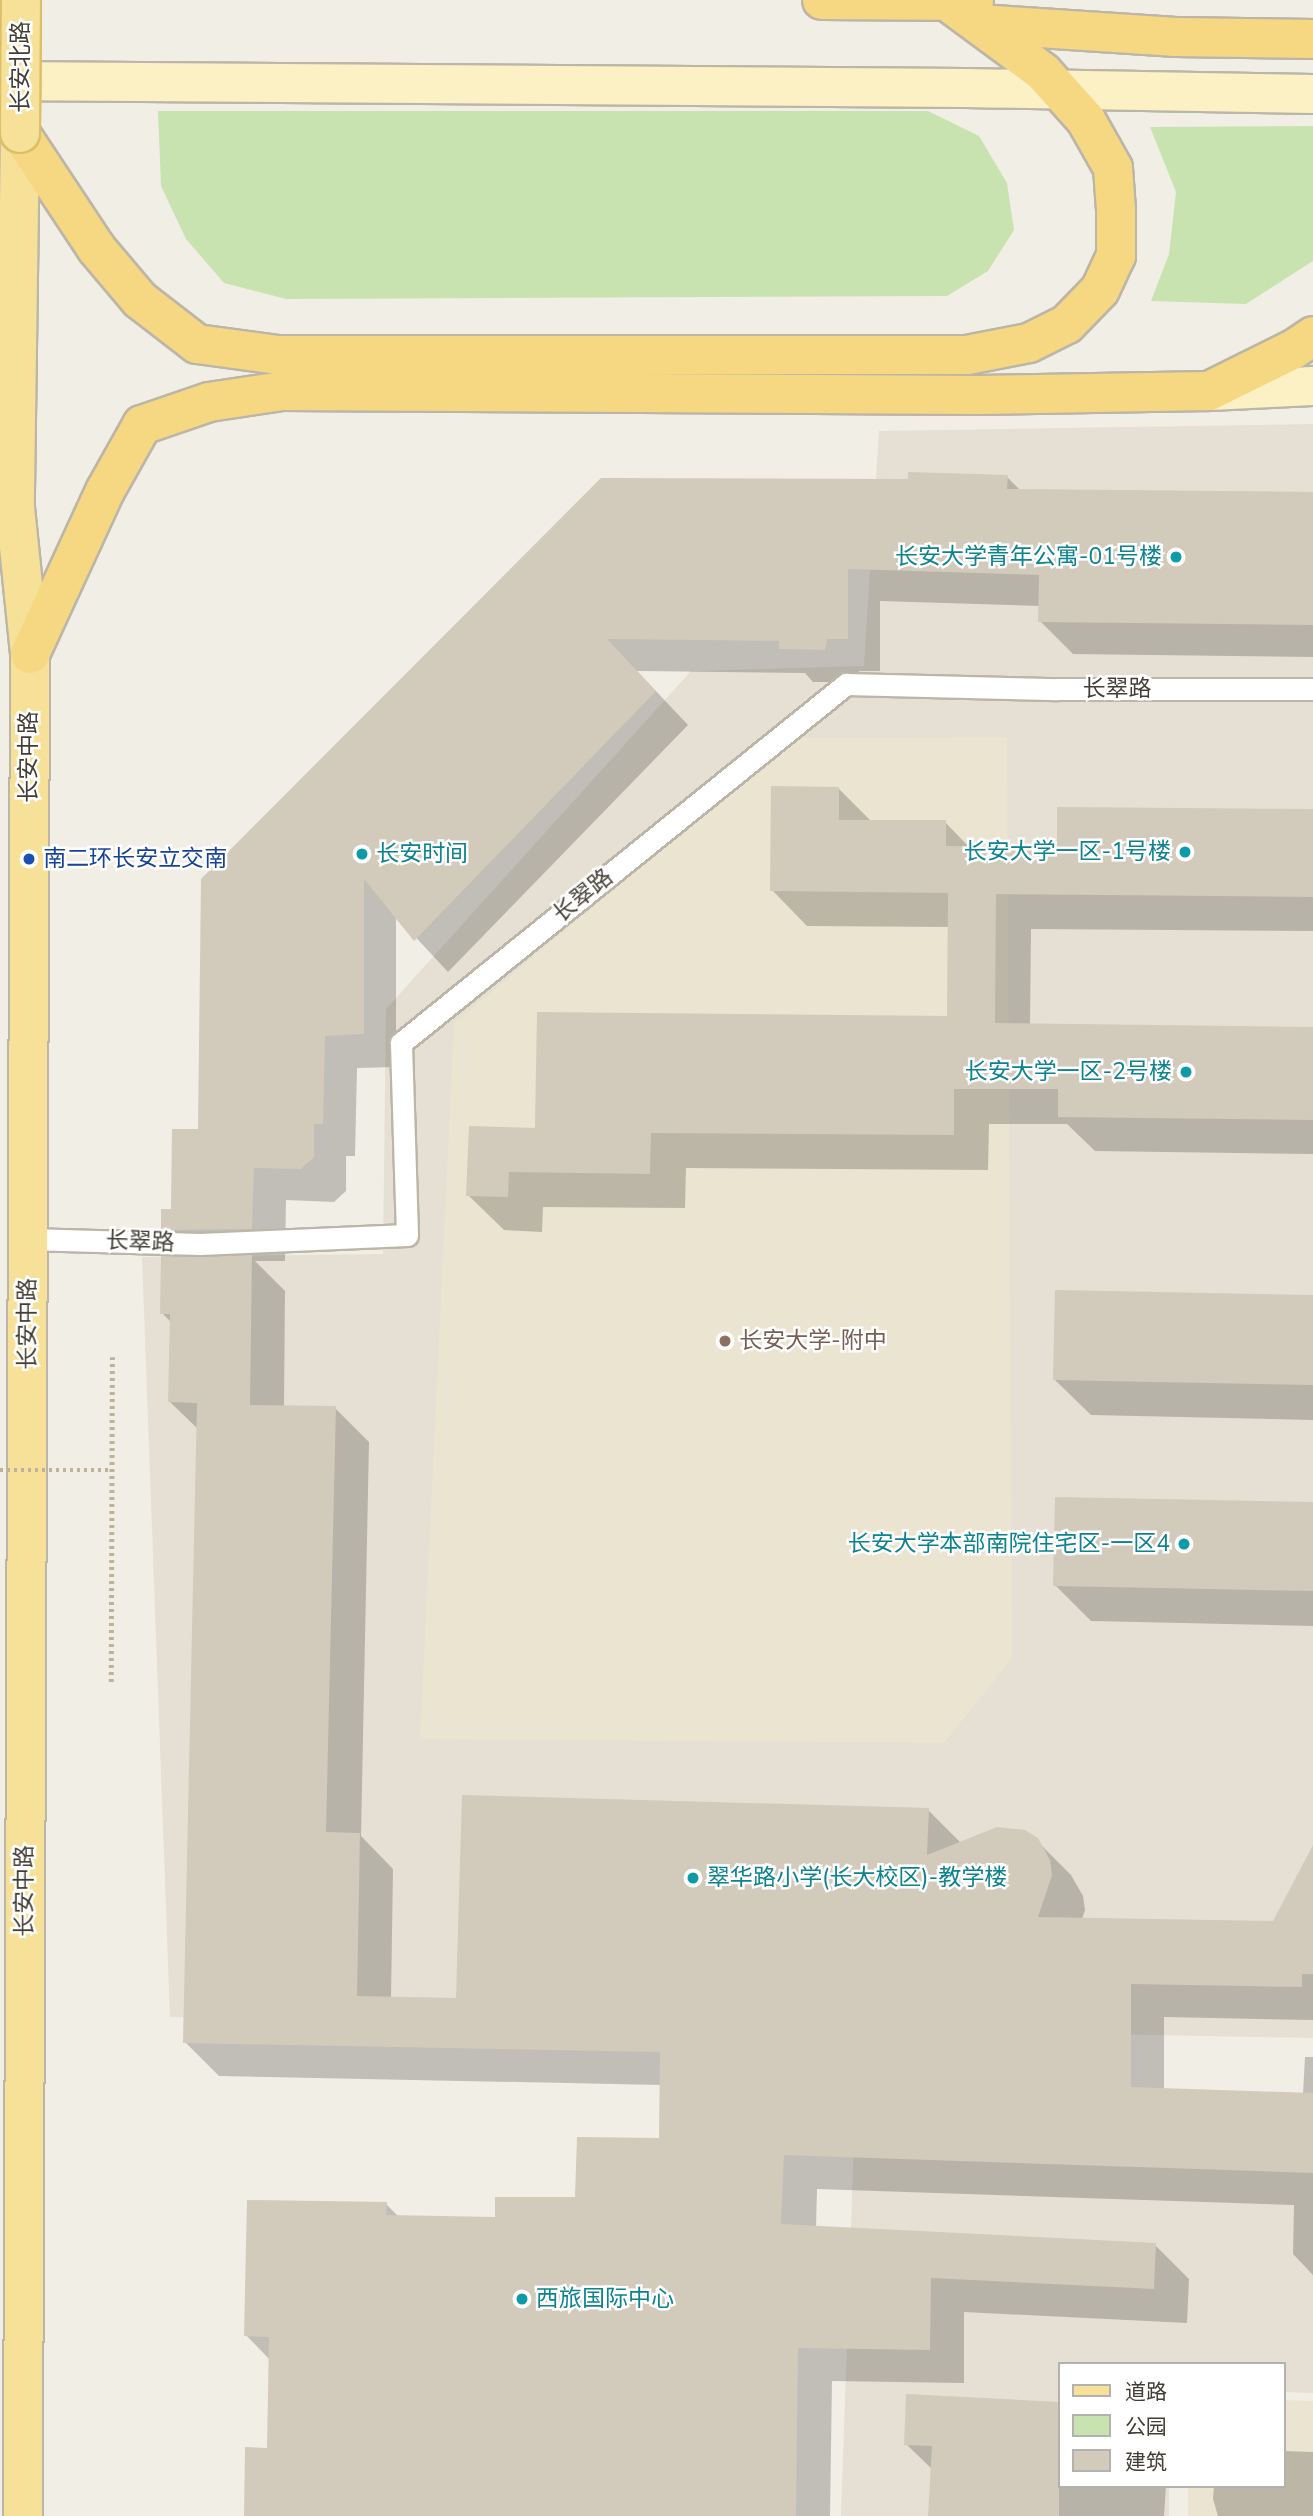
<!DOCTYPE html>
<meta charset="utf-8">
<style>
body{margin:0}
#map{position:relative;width:1313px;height:2516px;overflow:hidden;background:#f1eee5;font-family:"Nunito Sans","Noto Sans SC",sans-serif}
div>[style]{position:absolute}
.residential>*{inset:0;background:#e5e0d3}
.education>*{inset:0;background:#eae4d0}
.green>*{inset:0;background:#c9e3b0}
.shadow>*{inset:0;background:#0003}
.building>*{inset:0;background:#d2cabb}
.path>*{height:4.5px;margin-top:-2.25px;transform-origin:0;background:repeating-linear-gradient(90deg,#bdb29a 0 3.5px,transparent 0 7px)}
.roads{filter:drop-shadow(2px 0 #bcb6a8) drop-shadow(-2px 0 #bcb6a8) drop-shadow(0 2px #bcb6a8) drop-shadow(0 -2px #bcb6a8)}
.service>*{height:21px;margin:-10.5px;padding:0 10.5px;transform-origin:10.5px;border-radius:10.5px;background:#fff}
.secondary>*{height:38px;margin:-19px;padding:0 19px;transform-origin:19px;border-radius:19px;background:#fbf1c5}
.primary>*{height:38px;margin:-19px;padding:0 19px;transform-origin:19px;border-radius:19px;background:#f7e198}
.trunk>*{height:38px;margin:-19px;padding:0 19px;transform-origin:19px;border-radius:19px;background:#f6d882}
.path-bridge>*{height:4.5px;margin-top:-2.25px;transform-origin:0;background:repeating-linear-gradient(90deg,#bdb29a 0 3.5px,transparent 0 7px)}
.bridges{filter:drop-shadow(2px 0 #dbbf69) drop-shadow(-2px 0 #dbbf69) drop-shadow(0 2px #dbbf69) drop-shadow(0 -2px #dbbf69)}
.primary-bridge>*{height:38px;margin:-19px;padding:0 19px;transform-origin:19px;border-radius:19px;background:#f7e198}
.dots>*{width:19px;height:19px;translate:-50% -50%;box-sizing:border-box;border:4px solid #fff;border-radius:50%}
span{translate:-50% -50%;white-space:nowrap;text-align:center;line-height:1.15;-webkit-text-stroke:5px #fff;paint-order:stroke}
.street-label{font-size:23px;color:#433e35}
.culture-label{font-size:23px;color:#0d838f}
.right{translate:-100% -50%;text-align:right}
.left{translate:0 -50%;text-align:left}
.transit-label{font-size:23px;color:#164399}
.education-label{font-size:23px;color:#785e54}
.legend{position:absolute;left:1058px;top:2362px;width:228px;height:126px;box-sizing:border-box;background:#fff;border:2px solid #b4b2ae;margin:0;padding:9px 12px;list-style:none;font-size:21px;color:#433e35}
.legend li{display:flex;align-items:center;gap:14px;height:35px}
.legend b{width:35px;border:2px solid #b4b2ae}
</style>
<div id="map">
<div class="residential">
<div style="clip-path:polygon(1313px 424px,1313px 2038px,170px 2017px,142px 1257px,383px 1254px,386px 1009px,691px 671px,864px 666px,879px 431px)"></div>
<div style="clip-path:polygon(855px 2112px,1313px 2118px,1313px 2393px,1283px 2392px,1283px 2364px,1059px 2364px,1059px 2486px,1169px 2486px,1169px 2516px,841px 2516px)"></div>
</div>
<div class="education">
<div style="clip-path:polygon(1007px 737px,1012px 1659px,944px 1743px,420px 1739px,454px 1023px,795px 738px)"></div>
<div style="clip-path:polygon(1283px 2400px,1313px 2401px,1313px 2516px,1188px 2516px,1188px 2486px,1283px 2486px)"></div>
</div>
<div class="green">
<div style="clip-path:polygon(158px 111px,928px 111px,979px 136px,1007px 183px,1014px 230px,988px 271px,947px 296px,286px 299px,224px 283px,186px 239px,161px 186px)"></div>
<div style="clip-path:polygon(1313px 126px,1313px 261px,1246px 304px,1151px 301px,1169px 254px,1176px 192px,1150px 127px)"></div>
</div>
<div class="shadow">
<div style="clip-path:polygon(1007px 477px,1021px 491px,1313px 494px,1313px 657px,1073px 654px,1040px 621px,1040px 606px,880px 601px,880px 671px,859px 671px,858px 682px,813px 682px,805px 673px,637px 671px,688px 725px,448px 972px,396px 916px,396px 1067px,357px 1068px,355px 1156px,346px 1156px,346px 1191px,334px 1202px,286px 1200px,285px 1261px,255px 1261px,285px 1291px,284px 1407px,335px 1408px,369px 1442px,361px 1836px,393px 1869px,391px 1998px,458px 2000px,928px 1810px,961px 1843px,1036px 1840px,1071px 1875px,1083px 1896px,1085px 1910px,1082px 1919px,1274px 1923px,1313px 1889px,1313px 2020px,1164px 2017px,1164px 2090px,1303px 2094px,1305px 2057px,1313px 2057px,1313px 2275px,1293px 2254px,1294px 2205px,817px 2189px,816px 2228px,1155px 2245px,1189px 2279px,1187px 2323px,964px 2312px,964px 2383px,832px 2381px,830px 2516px,246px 2516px,269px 2450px,270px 2360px,246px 2335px,386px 2204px,399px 2217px,497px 2219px,577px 2199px,661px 2140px,662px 2085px,219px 2076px,185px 2042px,198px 1429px,170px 1402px,172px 1323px,162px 1313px,192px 1257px,163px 1229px,173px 1211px,199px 1131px,602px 479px,909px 480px)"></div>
<div style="clip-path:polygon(839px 789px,872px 822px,945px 822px,970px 848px,1059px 849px,1313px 811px,1313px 931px,1031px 929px,1030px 1025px,1313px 1029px,1313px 1154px,1095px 1151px,1067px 1124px,989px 1124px,988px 1170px,686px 1168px,685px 1208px,543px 1207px,542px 1232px,504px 1230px,468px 1195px,537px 1130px,949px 1018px,950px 927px,807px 926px,772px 890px)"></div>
<div style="clip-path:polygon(1313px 1297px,1313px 1420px,1091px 1415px,1055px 1380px)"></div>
<div style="clip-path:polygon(1313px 1504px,1313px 1626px,1091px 1621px,1055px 1585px)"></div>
<div style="clip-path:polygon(908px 2396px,1059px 2404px,1059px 2486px,1166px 2486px,1164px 2516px,930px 2516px,933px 2470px,906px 2444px)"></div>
<div style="clip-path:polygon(1283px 2451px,1313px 2452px,1313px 2516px,1218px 2516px,1213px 2499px,1214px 2486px,1283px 2486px)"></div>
</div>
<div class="building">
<div style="clip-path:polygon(908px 472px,1008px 475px,1007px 489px,1313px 492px,1313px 625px,1038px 622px,1039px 575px,848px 569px,848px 639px,827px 639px,825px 650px,779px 649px,779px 641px,607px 639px,656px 691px,414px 941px,364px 879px,364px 1034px,325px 1036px,323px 1124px,314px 1124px,314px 1157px,301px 1169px,254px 1168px,252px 1229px,161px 1230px,161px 1209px,171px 1209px,172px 1129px,198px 1129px,201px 879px,601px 478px,908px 479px)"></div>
<div style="clip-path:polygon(771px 786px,839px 787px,839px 820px,946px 820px,946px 846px,1057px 847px,1057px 807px,1313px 809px,1313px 897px,996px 894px,995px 1023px,1313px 1027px,1313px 1120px,1058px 1117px,1058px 1089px,954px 1089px,954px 1135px,651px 1133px,650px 1174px,509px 1172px,508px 1197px,466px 1196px,469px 1126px,535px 1128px,537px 1012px,947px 1016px,948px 893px,770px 891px)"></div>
<div style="clip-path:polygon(252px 1255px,250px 1405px,336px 1406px,326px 1832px,360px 1833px,357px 1996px,456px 1998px,462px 1795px,929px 1808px,927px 1855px,997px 1827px,1025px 1830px,1038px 1838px,1050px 1860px,1052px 1875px,1038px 1917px,1273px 1921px,1313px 1845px,1313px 1974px,1302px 1974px,1302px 1987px,1131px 1984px,1131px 2087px,1313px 2093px,1313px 2173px,784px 2155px,781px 2224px,1156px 2243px,1154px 2289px,931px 2278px,930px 2350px,798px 2348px,796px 2516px,244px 2516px,245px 2447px,267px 2448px,269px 2337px,244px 2336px,247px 2200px,387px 2202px,386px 2215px,495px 2217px,495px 2197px,575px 2197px,577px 2137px,659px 2138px,660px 2052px,183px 2043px,197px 1403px,168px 1402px,170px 1314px,160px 1314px,161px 1256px)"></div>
<div style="clip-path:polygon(1055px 1290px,1313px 1295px,1313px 1385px,1053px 1380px)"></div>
<div style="clip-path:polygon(1055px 1497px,1313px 1502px,1313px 1591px,1053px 1586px)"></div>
<div style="clip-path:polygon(906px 2394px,1059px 2402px,1059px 2516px,928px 2516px,932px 2446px,904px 2445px)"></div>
</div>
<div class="path">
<div style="left:111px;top:1682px;width:325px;rotate:-89.8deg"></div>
</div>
<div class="roads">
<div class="service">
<div style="left:28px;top:1239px;width:172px;rotate:1.7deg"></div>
<div style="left:200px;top:1244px;width:207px;rotate:-2.5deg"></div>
<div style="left:407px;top:1235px;width:192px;rotate:-91.8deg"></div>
<div style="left:401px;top:1043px;width:572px;rotate:-38.89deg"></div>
<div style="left:846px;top:684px;width:212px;rotate:1.4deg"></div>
<div style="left:1058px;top:689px;width:255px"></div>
</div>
<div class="secondary">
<div style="left:0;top:81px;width:966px;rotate:0.42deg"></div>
<div style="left:966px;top:88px;width:347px;rotate:1deg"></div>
<div style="left:1209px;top:391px;width:104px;rotate:-2.8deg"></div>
</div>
<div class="primary">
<div style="left:20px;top:133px;width:375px;rotate:90.8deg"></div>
<div style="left:15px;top:508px;width:147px;rotate:84.1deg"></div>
<div style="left:30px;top:654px;width:1862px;rotate:90.22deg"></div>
</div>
<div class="trunk">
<div style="left:822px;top:0;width:152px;rotate:0.4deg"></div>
<div style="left:979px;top:24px;width:197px;rotate:3.8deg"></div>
<div style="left:1176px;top:37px;width:137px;rotate:0.8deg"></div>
<div style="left:20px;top:133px;width:138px;rotate:56.5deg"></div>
<div style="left:96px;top:248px;width:68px;rotate:49.8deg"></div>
<div style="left:140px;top:300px;width:72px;rotate:37.7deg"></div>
<div style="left:197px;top:344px;width:82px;rotate:7.7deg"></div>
<div style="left:278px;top:355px;width:689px"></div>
<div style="left:967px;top:355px;width:63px;rotate:-11deg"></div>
<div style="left:1029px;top:343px;width:42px;rotate:-26.6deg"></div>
<div style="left:1067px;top:324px;width:47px;rotate:-45.9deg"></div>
<div style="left:1100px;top:290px;width:38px;rotate:-65deg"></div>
<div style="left:1116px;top:256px;width:46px;rotate:-90deg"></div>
<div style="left:1116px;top:210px;width:42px;rotate:-94.1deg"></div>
<div style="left:1113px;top:168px;width:55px;rotate:-119.4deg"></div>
<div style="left:1086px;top:120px;width:64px;rotate:-131.9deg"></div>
<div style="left:1043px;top:72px;width:118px;rotate:-143.6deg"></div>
<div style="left:30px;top:654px;width:179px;rotate:-65.3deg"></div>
<div style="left:105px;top:491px;width:76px;rotate:-60.7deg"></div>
<div style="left:142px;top:425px;width:71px;rotate:-18.9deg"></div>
<div style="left:209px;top:402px;width:74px;rotate:-8.6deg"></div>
<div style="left:282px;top:391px;width:697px;rotate:0.33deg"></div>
<div style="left:979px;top:395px;width:230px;rotate:-1deg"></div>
<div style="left:1209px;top:391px;width:95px;rotate:-26.3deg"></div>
<div style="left:1294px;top:349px;width:23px;rotate:-34deg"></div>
</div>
</div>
<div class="path-bridge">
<div style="left:0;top:1470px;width:111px"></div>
</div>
<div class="bridges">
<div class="primary-bridge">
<div style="left:20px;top:133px;width:133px;rotate:-89.6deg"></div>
</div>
</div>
<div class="dots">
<div style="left:1176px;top:557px;background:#0f9aa8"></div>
<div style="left:1185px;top:852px;background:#0f9aa8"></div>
<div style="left:362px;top:854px;background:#0f9aa8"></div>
<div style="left:29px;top:859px;background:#1a4fb4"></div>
<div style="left:1186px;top:1072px;background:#0f9aa8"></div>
<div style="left:725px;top:1341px;background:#8d6e63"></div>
<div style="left:1184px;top:1544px;background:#0f9aa8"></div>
<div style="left:693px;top:1878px;background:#0f9aa8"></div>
<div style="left:522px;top:2299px;background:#0f9aa8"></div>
</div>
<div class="street-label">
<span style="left:21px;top:67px;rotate:-90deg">长安北路</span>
<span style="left:1117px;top:689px">长翠路</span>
<span style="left:29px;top:757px;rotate:-90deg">长安中路</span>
<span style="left:583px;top:896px;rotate:-39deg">长翠路</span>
<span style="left:140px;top:1242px;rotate:2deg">长翠路</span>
<span style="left:28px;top:1324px;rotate:-90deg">长安中路</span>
<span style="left:25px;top:1891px;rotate:-90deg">长安中路</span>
</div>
<div class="culture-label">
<span class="right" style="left:1162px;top:557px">长安大学青年公寓-01号楼</span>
<span class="right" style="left:1171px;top:852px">长安大学一区-1号楼</span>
<span class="left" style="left:376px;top:854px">长安时间</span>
<span class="right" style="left:1172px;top:1072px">长安大学一区-2号楼</span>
<span class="right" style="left:1170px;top:1544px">长安大学本部南院住宅区-一区4</span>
<span class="left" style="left:707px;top:1878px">翠华路小学(长大校区)-教学楼</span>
<span class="left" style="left:536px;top:2299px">西旅国际中心</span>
</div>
<div class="transit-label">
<span class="left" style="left:43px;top:859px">南二环长安立交南</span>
</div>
<div class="education-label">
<span class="left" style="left:739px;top:1341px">长安大学-附中</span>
</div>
<ul class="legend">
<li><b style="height:9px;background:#f7e198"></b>道路</li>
<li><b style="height:19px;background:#c9e3b0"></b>公园</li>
<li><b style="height:19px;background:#d2cabb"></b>建筑</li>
</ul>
</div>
